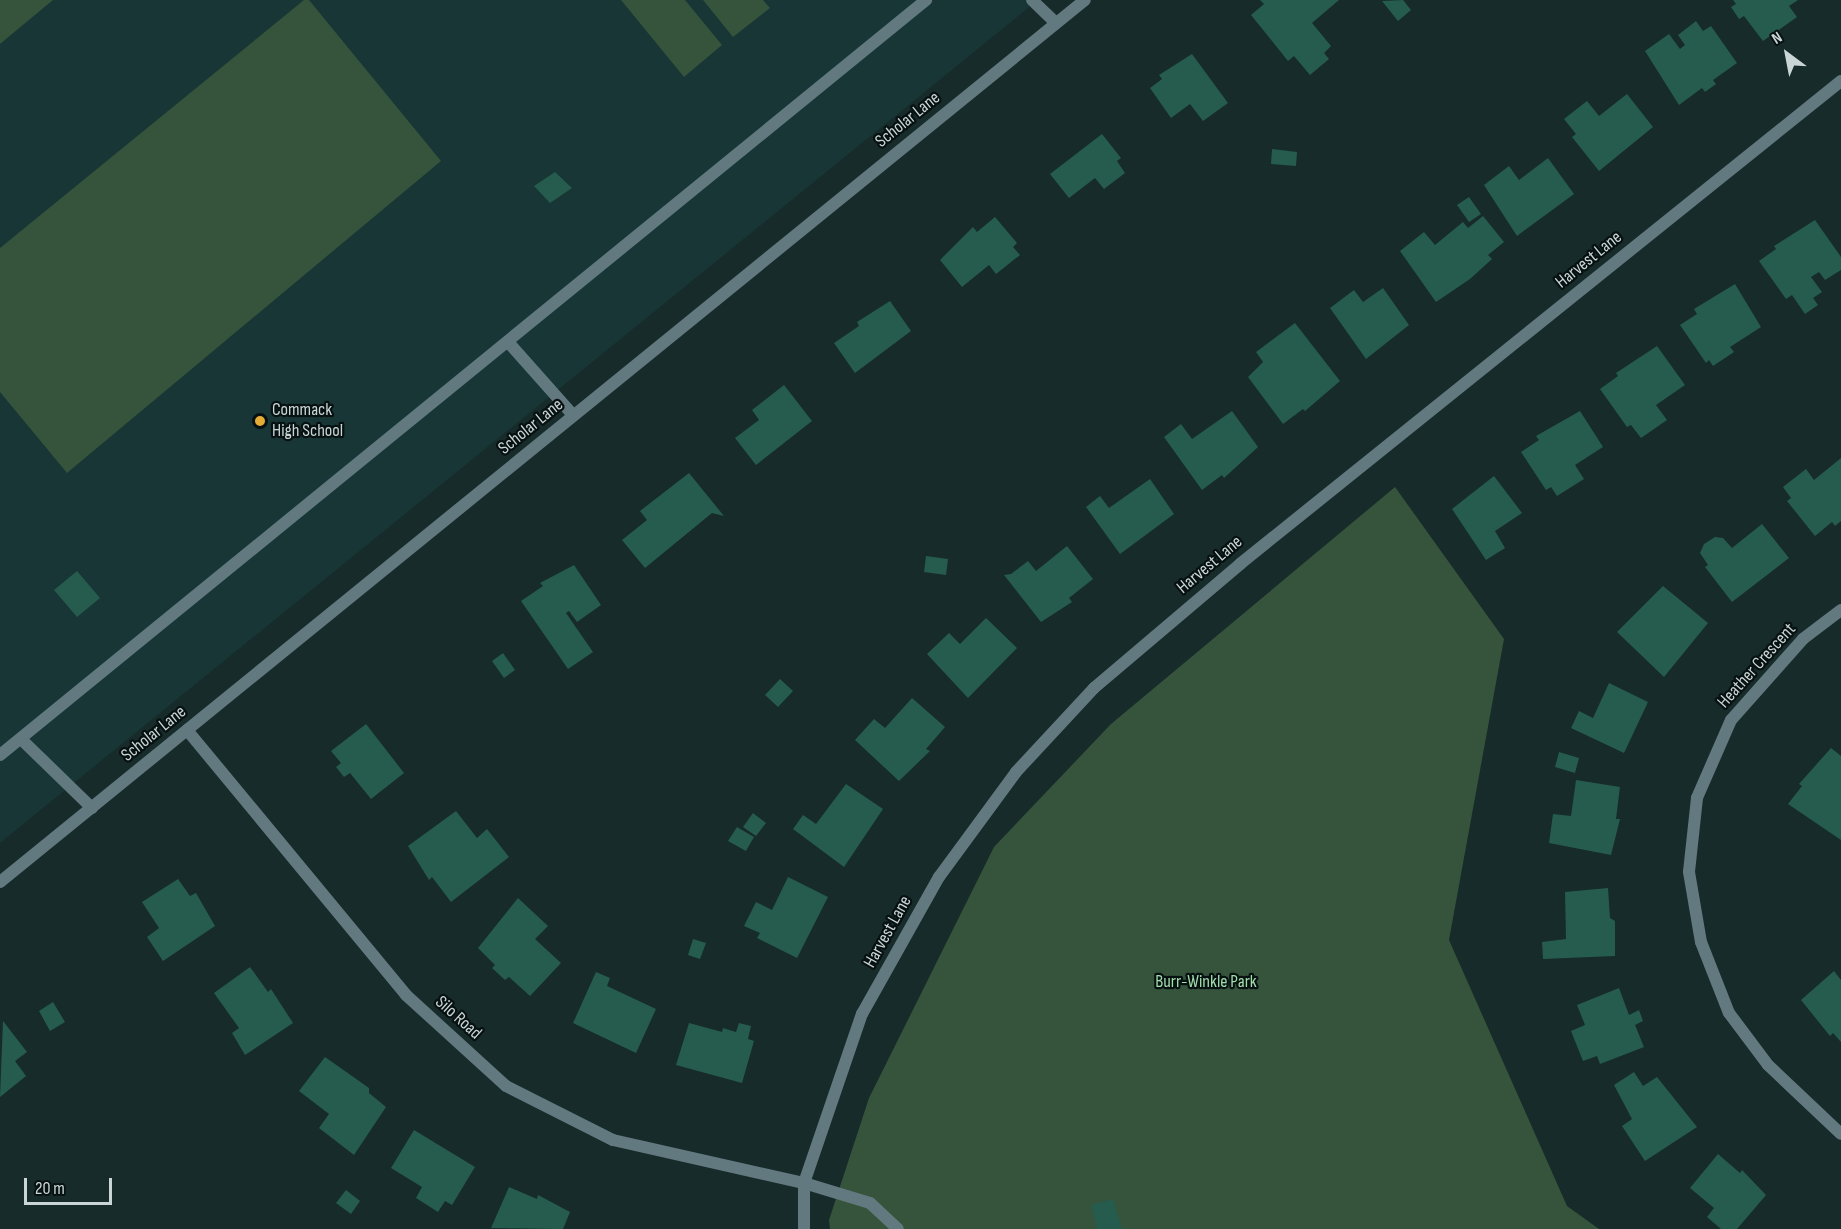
<!DOCTYPE html>
<style>
body{margin:0}
#map{position:relative;width:1841px;height:1229px;overflow:hidden;background:#162b2a;font-family:"Sofia Sans Condensed",sans-serif}
div>[style]{position:absolute}
.built>*{inset:0;background:#173635}
.green>*{inset:0;background:#36533c}
.building>*{inset:0;background:#265c4d}
.service>*{height:12px;margin:-6px;padding:0 6px;transform-origin:6px;border-radius:6px;background:#627980}
.minor>*{height:12px;margin:-6px;padding:0 6px;transform-origin:6px;border-radius:6px;background:#627980}
.tertiary>*{height:12px;margin:-6px;padding:0 6px;transform-origin:6px;border-radius:6px;background:#627980}
.dots>*{width:16px;height:16px;translate:-50% -50%;box-sizing:border-box;border:3px solid #081111;border-radius:50%}
span{translate:-50% -50%;white-space:nowrap;text-align:center;line-height:1.15;-webkit-text-stroke:4.5px #081111;paint-order:stroke}
.street-label{font-size:18px;color:#c9d6d5}
.poi-label{font-size:18px;color:#c9d6d5}
.left{translate:0 -50%;text-align:left}
.park-label{font-size:18px;color:#a1deac}
.north{position:absolute;left:1757px;top:24px;width:60px;height:60px;-webkit-text-stroke:4px #081111;paint-order:stroke;rotate:328deg;font-size:16px;font-weight:700;line-height:24px;text-align:center;color:#c9d6d5}
.north::after{content:'';display:block;margin:auto;width:21px;height:27px;background:#c9d6d5;clip-path:polygon(50% 0,100% 100%,50% 72%,0 100%)}
.scale{position:absolute;left:24px;top:1178px;width:88px;height:27px;box-sizing:border-box;border:3px solid #c9d6d5;border-top:0;padding-left:8px;font-size:18px;line-height:21px;white-space:nowrap;color:#c9d6d5;-webkit-text-stroke:4px #081111;paint-order:stroke}
</style>
<div id="map">
<div class="built">
<div style="clip-path:polygon(0 0,1038px 0,0 843px)"></div>
</div>
<div class="green">
<div style="clip-path:polygon(0 0,53px 0,0 44px)"></div>
<div style="clip-path:polygon(304px 0,309px 0,441px 161px,67px 473px,0 392px,0 248px)"></div>
<div style="clip-path:polygon(621px 0,685px 0,722px 45px,684px 77px)"></div>
<div style="clip-path:polygon(703px 0,763px 0,770px 8px,733px 37px)"></div>
<div style="clip-path:polygon(1395px 487px,1504px 639px,1449px 940px,1567px 1206px,1599px 1229px,830px 1229px,829px 1220px,869px 1098px,994px 847px,1111px 724px)"></div>
</div>
<div class="building">
<div style="clip-path:polygon(1260px 0,1339px 0,1312px 23px,1331px 46px,1324px 53px,1329px 59px,1310px 75px,1294px 56px,1288px 61px,1251px 15px,1264px 4px)"></div>
<div style="clip-path:polygon(1403px 0,1411px 10px,1398px 21px,1382px 1px)"></div>
<div style="clip-path:polygon(1733px 0,1798px 0,1789px 6px,1797px 17px,1763px 41px,1744px 16px,1739px 19px,1731px 7px,1736px 4px)"></div>
<div style="clip-path:polygon(1696px 21px,1703px 31px,1711px 26px,1737px 63px,1713px 80px,1716px 84px,1705px 92px,1702px 88px,1679px 105px,1645px 51px,1669px 34px,1680px 49px,1685px 45px,1678px 35px)"></div>
<div style="clip-path:polygon(1192px 54px,1228px 103px,1203px 121px,1190px 104px,1171px 118px,1150px 88px,1162px 79px,1159px 75px)"></div>
<div style="clip-path:polygon(1627px 94px,1653px 127px,1599px 171px,1572px 137px,1576px 134px,1564px 119px,1587px 101px,1599px 116px)"></div>
<div style="clip-path:polygon(1102px 134px,1121px 158px,1117px 161px,1125px 173px,1104px 189px,1095px 178px,1069px 198px,1050px 174px)"></div>
<div style="clip-path:polygon(1272px 149px,1297px 152px,1296px 166px,1271px 164px)"></div>
<div style="clip-path:polygon(1548px 158px,1574px 194px,1517px 236px,1484px 185px,1509px 166px,1519px 180px)"></div>
<div style="clip-path:polygon(555px 172px,572px 188px,550px 203px,534px 186px)"></div>
<div style="clip-path:polygon(1469px 197px,1481px 214px,1469px 222px,1457px 205px)"></div>
<div style="clip-path:polygon(1483px 216px,1504px 242px,1488px 255px,1492px 259px,1470px 279px,1436px 302px,1400px 251px,1424px 232px,1435px 245px,1463px 222px,1468px 228px)"></div>
<div style="clip-path:polygon(995px 217px,1017px 243px,1013px 247px,1020px 255px,996px 274px,989px 265px,962px 287px,940px 260px,973px 227px,977px 232px)"></div>
<div style="clip-path:polygon(1815px 220px,1841px 257px,1841px 270px,1825px 280px,1819px 272px,1811px 277px,1822px 292px,1813px 298px,1818px 305px,1805px 314px,1792px 295px,1786px 299px,1759px 261px,1776px 249px,1774px 246px)"></div>
<div style="clip-path:polygon(1735px 284px,1761px 327px,1730px 347px,1734px 352px,1713px 366px,1709px 360px,1706px 363px,1680px 325px,1697px 314px,1694px 309px)"></div>
<div style="clip-path:polygon(1383px 288px,1409px 325px,1366px 359px,1330px 308px,1354px 290px,1363px 302px)"></div>
<div style="clip-path:polygon(890px 301px,911px 331px,855px 373px,834px 343px,859px 326px,857px 322px)"></div>
<div style="clip-path:polygon(1295px 323px,1340px 381px,1305px 411px,1303px 409px,1283px 424px,1248px 377px,1263px 362px,1256px 352px)"></div>
<div style="clip-path:polygon(1657px 346px,1685px 385px,1656px 405px,1667px 420px,1641px 438px,1631px 425px,1627px 427px,1600px 389px,1618px 376px,1616px 373px)"></div>
<div style="clip-path:polygon(784px 385px,812px 421px,756px 465px,735px 438px,759px 420px,752px 410px)"></div>
<div style="clip-path:polygon(1232px 411px,1258px 447px,1224px 478px,1222px 475px,1202px 490px,1164px 437px,1181px 424px,1192px 439px)"></div>
<div style="clip-path:polygon(1580px 411px,1603px 447px,1575px 465px,1584px 479px,1557px 496px,1551px 487px,1546px 490px,1521px 452px,1539px 440px,1536px 436px)"></div>
<div style="clip-path:polygon(1841px 458px,1841px 521px,1835px 526px,1832px 522px,1815px 536px,1787px 501px,1791px 498px,1783px 487px,1806px 469px,1814px 480px)"></div>
<div style="clip-path:polygon(689px 473px,724px 516px,712px 513px,645px 568px,622px 540px,647px 520px,640px 511px)"></div>
<div style="clip-path:polygon(1494px 476px,1522px 513px,1495px 531px,1505px 548px,1486px 560px,1452px 509px)"></div>
<div style="clip-path:polygon(1150px 479px,1174px 514px,1120px 554px,1086px 507px,1100px 496px,1109px 508px)"></div>
<div style="clip-path:polygon(1762px 524px,1789px 558px,1732px 602px,1705px 567px,1708px 565px,1700px 553px,1704px 544px,1715px 537px,1723px 538px,1732px 548px)"></div>
<div style="clip-path:polygon(1067px 546px,1093px 579px,1069px 598px,1072px 602px,1041px 622px,1004px 575px,1011px 574px,1028px 561px,1036px 571px)"></div>
<div style="clip-path:polygon(926px 556px,948px 559px,946px 575px,924px 572px)"></div>
<div style="clip-path:polygon(574px 565px,601px 605px,577px 622px,569px 611px,566px 613px,593px 652px,568px 669px,521px 601px,543px 586px,540px 583px)"></div>
<div style="clip-path:polygon(77px 571px,100px 598px,77px 617px,54px 590px)"></div>
<div style="clip-path:polygon(1663px 586px,1708px 623px,1664px 677px,1617px 632px)"></div>
<div style="clip-path:polygon(986px 618px,1017px 648px,968px 698px,927px 654px,949px 633px,960px 644px)"></div>
<div style="clip-path:polygon(503px 653px,515px 670px,504px 678px,492px 661px)"></div>
<div style="clip-path:polygon(780px 679px,793px 691px,778px 707px,765px 695px)"></div>
<div style="clip-path:polygon(1609px 683px,1648px 702px,1624px 753px,1571px 728px,1579px 711px,1593px 718px)"></div>
<div style="clip-path:polygon(912px 698px,945px 727px,926px 749px,930px 751px,899px 781px,855px 740px,874px 719px,885px 728px)"></div>
<div style="clip-path:polygon(366px 724px,404px 773px,371px 799px,350px 773px,344px 777px,336px 767px,341px 763px,331px 751px)"></div>
<div style="clip-path:polygon(1831px 748px,1841px 756px,1841px 840px,1788px 804px,1802px 786px,1799px 784px)"></div>
<div style="clip-path:polygon(1559px 752px,1579px 758px,1575px 773px,1555px 767px)"></div>
<div style="clip-path:polygon(1576px 780px,1620px 787px,1616px 819px,1620px 819px,1611px 855px,1549px 843px,1553px 814px,1571px 816px)"></div>
<div style="clip-path:polygon(846px 784px,883px 809px,844px 867px,793px 829px,803px 815px,816px 824px)"></div>
<div style="clip-path:polygon(456px 811px,477px 838px,487px 829px,509px 857px,451px 902px,432px 877px,429px 880px,408px 846px)"></div>
<div style="clip-path:polygon(753px 813px,766px 823px,756px 836px,743px 827px)"></div>
<div style="clip-path:polygon(737px 827px,754px 837px,746px 851px,728px 841px)"></div>
<div style="clip-path:polygon(788px 877px,828px 897px,797px 958px,757px 938px,760px 933px,744px 926px,756px 902px,772px 910px)"></div>
<div style="clip-path:polygon(178px 879px,190px 896px,196px 893px,215px 926px,163px 961px,147px 937px,159px 928px,142px 902px)"></div>
<div style="clip-path:polygon(1608px 888px,1610px 918px,1615px 921px,1615px 956px,1543px 959px,1542px 942px,1566px 939px,1565px 892px)"></div>
<div style="clip-path:polygon(518px 898px,548px 926px,535px 939px,561px 963px,530px 996px,509px 977px,505px 980px,492px 968px,495px 965px,478px 948px)"></div>
<div style="clip-path:polygon(693px 939px,706px 943px,700px 959px,688px 955px)"></div>
<div style="clip-path:polygon(250px 967px,268px 992px,271px 989px,293px 1023px,245px 1055px,232px 1033px,239px 1028px,214px 993px)"></div>
<div style="clip-path:polygon(1834px 971px,1841px 980px,1841px 1042px,1833px 1033px,1830px 1036px,1801px 1000px)"></div>
<div style="clip-path:polygon(596px 972px,610px 978px,607px 986px,656px 1009px,636px 1053px,573px 1023px)"></div>
<div style="clip-path:polygon(1619px 988px,1629px 1015px,1639px 1010px,1643px 1021px,1635px 1025px,1644px 1047px,1600px 1064px,1597px 1056px,1583px 1061px,1571px 1031px,1585px 1025px,1577px 1005px)"></div>
<div style="clip-path:polygon(53px 1002px,65px 1022px,50px 1031px,39px 1011px)"></div>
<div style="clip-path:polygon(3px 1021px,27px 1052px,15px 1061px,26px 1076px,0 1097px)"></div>
<div style="clip-path:polygon(689px 1023px,722px 1032px,723px 1028px,736px 1032px,739px 1023px,751px 1026px,748px 1039px,754px 1041px,742px 1083px,676px 1065px)"></div>
<div style="clip-path:polygon(325px 1057px,369px 1088px,369px 1093px,386px 1107px,354px 1155px,319px 1128px,329px 1114px,299px 1091px)"></div>
<div style="clip-path:polygon(1634px 1072px,1643px 1086px,1657px 1077px,1697px 1127px,1645px 1161px,1622px 1126px,1632px 1119px,1614px 1085px)"></div>
<div style="clip-path:polygon(414px 1130px,475px 1167px,452px 1205px,445px 1201px,438px 1212px,416px 1198px,422px 1187px,391px 1168px)"></div>
<div style="clip-path:polygon(1718px 1154px,1740px 1173px,1742px 1170px,1766px 1195px,1737px 1229px,1721px 1229px,1707px 1217px,1714px 1208px,1690px 1188px)"></div>
<div style="clip-path:polygon(509px 1187px,537px 1199px,538px 1195px,570px 1212px,563px 1229px,491px 1228px)"></div>
<div style="clip-path:polygon(346px 1190px,360px 1201px,351px 1214px,336px 1203px)"></div>
<div style="clip-path:polygon(1113px 1199px,1122px 1229px,1097px 1229px,1091px 1205px)"></div>
</div>
<div class="service">
<div style="left:804px;top:1183px;width:69px;rotate:16.9deg"></div>
<div style="left:870px;top:1203px;width:38px;rotate:43deg"></div>
</div>
<div class="minor">
<div style="left:1032px;top:0;width:33px;rotate:44deg"></div>
<div style="left:509px;top:343px;width:96px;rotate:48.4deg"></div>
<div style="left:1841px;top:610px;width:48px;rotate:142.7deg"></div>
<div style="left:1803px;top:639px;width:108px;rotate:131.6deg"></div>
<div style="left:1731px;top:720px;width:85px;rotate:113.6deg"></div>
<div style="left:1697px;top:798px;width:74px;rotate:96.2deg"></div>
<div style="left:1689px;top:872px;width:71px;rotate:80.3deg"></div>
<div style="left:1701px;top:942px;width:76px;rotate:68.5deg"></div>
<div style="left:1729px;top:1013px;width:65px;rotate:53.1deg"></div>
<div style="left:1768px;top:1065px;width:100px;rotate:43.4deg"></div>
<div style="left:187px;top:730px;width:344px;rotate:50.4deg"></div>
<div style="left:406px;top:995px;width:135px;rotate:42.3deg"></div>
<div style="left:506px;top:1086px;width:120px;rotate:26.8deg"></div>
<div style="left:613px;top:1140px;width:196px;rotate:12.7deg"></div>
<div style="left:21px;top:739px;width:99px;rotate:44.2deg"></div>
<div style="left:0;top:755px;width:1195px;rotate:-39.19deg"></div>
<div style="left:804px;top:1229px;width:46px;rotate:-90deg"></div>
<div style="left:804px;top:1183px;width:179px;rotate:-71.1deg"></div>
<div style="left:862px;top:1014px;width:157px;rotate:-60.7deg"></div>
<div style="left:939px;top:877px;width:130px;rotate:-53.7deg"></div>
<div style="left:1016px;top:772px;width:115px;rotate:-47.1deg"></div>
<div style="left:1094px;top:688px;width:192px;rotate:-40.3deg"></div>
<div style="left:1240px;top:564px;width:771px;rotate:-38.79deg"></div>
</div>
<div class="tertiary">
<div style="left:0;top:882px;width:1398px;rotate:-39.11deg"></div>
</div>
<div class="dots">
<div style="left:260px;top:421px;background:#e5ad35"></div>
</div>
<div class="street-label">
<span style="left:908px;top:120px;rotate:-39deg">Scholar Lane</span>
<span style="left:1589px;top:260px;rotate:-39deg">Harvest Lane</span>
<span style="left:531px;top:427px;rotate:-39deg">Scholar Lane</span>
<span style="left:1210px;top:565px;rotate:-40deg">Harvest Lane</span>
<span style="left:1757px;top:666px;rotate:-48deg">Heather Crescent</span>
<span style="left:154px;top:734px;rotate:-39deg">Scholar Lane</span>
<span style="left:888px;top:932px;rotate:-61deg">Harvest Lane</span>
<span style="left:458px;top:1018px;rotate:42deg">Silo Road</span>
</div>
<div class="poi-label">
<span class="left" style="left:272px;top:421px">Commack<br>High School</span>
</div>
<div class="park-label">
<span style="left:1206px;top:982px">Burr-Winkle Park</span>
</div>
<div class="north">N</div>
<div class="scale">20 m</div>
</div>
